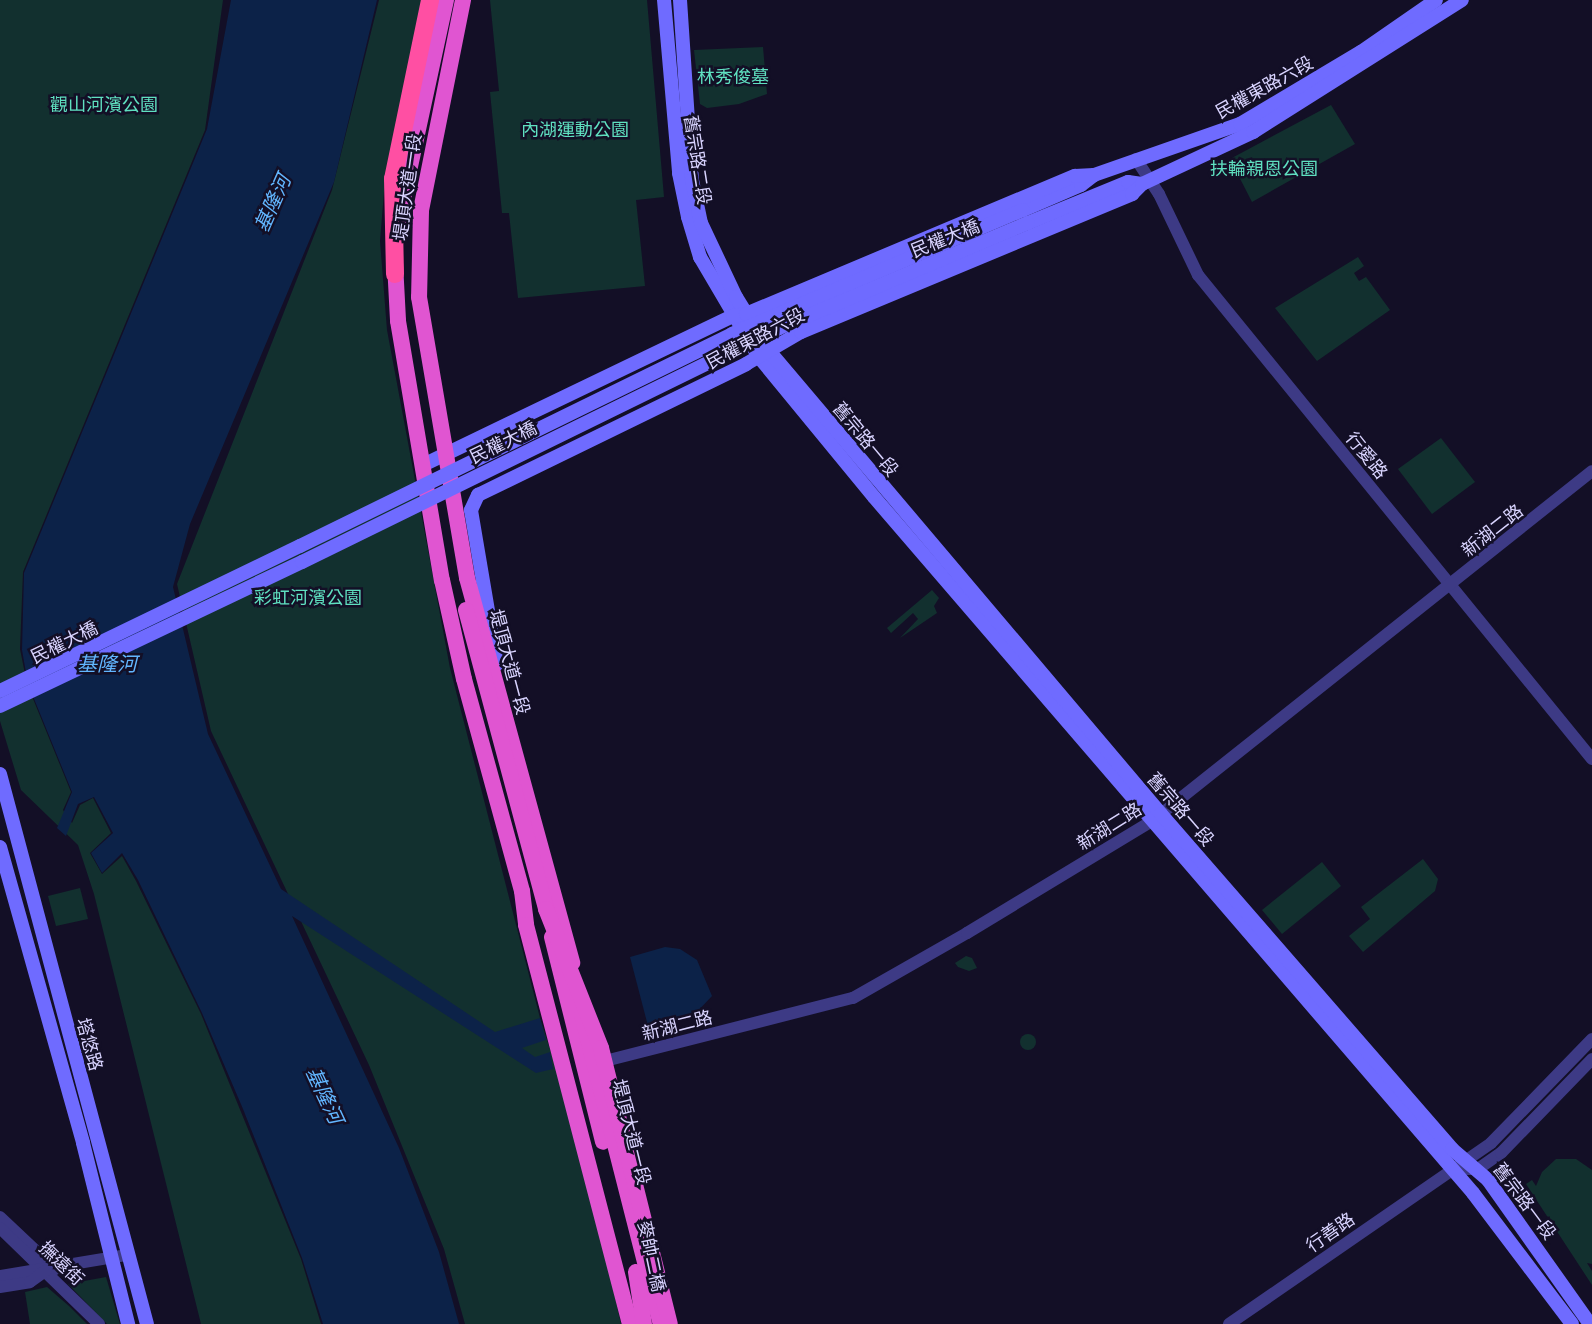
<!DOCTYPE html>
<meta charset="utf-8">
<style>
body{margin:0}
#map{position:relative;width:1592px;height:1324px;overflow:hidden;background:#130f26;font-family:"Noto Sans","Noto Sans TC",sans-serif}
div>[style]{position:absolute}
.green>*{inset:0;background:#12302f}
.round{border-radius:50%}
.water>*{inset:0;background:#0c2248}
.tertiary>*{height:12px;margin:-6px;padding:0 6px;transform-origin:6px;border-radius:6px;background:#3d3a85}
.secondary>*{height:14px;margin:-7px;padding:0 7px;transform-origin:7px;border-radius:7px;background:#6f6bff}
.trunk>*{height:16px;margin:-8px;padding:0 8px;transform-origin:8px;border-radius:8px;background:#e055d1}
.motorway>*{height:18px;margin:-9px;padding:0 9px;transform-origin:9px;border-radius:9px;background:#ff4fa3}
.secondary-bridge>*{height:14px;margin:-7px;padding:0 7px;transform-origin:7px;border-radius:7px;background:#6f6bff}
.trunk-bridge>*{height:16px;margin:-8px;padding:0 8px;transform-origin:8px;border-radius:8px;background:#e055d1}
span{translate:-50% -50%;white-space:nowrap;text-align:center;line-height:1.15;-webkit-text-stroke:5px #130f26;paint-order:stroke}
.park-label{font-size:18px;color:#5fe0c0}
.street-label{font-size:18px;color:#d9d4ff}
.water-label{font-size:20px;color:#62b6ff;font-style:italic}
</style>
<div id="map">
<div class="green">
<div style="clip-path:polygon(0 0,223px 0,205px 130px,23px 572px,20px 649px,27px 684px,71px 792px,63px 810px,72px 823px,80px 805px,93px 798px,111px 833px,90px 853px,102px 874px,122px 856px,136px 881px,201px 1014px,301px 1259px,321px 1324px,201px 1324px,94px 894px,78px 845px,21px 790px,0 721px)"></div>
<div style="clip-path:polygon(379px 0,426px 0,384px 192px,380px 241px,387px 330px,450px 668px,540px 1018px,579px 1140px,621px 1324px,465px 1324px,444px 1249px,369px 1065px,211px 731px,177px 584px,332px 190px)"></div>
<div style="clip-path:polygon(490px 0,647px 0,664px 197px,636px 200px,645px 286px,518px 298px,509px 213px,502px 213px,490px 92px,499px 91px)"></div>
<div style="clip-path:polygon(763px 47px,767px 94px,739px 104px,707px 108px,700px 104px,694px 50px)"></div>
<div style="clip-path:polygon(1331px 105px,1355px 144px,1252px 202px,1230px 159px)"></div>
<div style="clip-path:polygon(1358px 257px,1364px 266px,1354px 273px,1359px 281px,1366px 277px,1390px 310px,1317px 361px,1275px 308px)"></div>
<div style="clip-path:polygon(1441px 438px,1475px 482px,1432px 514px,1398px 469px)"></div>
<div style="clip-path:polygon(932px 590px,939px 598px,934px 606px,937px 613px,900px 638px,918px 619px,913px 613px,891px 633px,887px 628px)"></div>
<div style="clip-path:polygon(1423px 859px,1438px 879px,1435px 891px,1363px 952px,1349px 936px,1370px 919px,1361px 907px)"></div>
<div style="clip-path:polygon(1322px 862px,1341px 886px,1282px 934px,1262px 910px)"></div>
<div style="clip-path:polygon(80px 888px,88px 919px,56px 926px,48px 896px)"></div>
<div style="clip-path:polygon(966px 956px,972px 958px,977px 968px,969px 971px,958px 967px,955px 963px)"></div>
<div class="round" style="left:1020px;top:1034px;width:16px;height:16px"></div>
<div style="clip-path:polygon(1556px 1159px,1576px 1159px,1592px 1170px,1592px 1264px,1587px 1263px,1592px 1271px,1592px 1285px,1526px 1184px,1532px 1180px,1536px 1186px,1542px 1172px)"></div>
<div style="clip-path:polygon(106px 1277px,120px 1324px,107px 1324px,68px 1284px)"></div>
<div style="clip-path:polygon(47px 1287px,69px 1306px,87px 1324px,30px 1324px,25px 1292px)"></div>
</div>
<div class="water">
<div style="clip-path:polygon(231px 0,377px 0,334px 182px,190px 524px,173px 587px,208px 734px,281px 889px,495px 1032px,540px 1018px,546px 1040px,522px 1048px,535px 1057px,550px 1052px,553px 1069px,536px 1073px,292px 916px,399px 1148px,439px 1252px,459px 1324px,323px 1324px,302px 1258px,243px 1109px,202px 1013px,138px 880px,122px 853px,102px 873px,91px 853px,113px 833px,94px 797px,78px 804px,66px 836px,57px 828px,72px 792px,28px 684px,22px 650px,24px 573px,207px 129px)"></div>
<div style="clip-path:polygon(665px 947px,680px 949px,697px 960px,712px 996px,694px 1015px,648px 1026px,630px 957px)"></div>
</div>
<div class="tertiary">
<div style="left:1136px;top:159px;width:42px;rotate:56.7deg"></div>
<div style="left:1159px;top:194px;width:90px;rotate:64.3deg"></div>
<div style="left:1198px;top:275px;width:624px;rotate:50.85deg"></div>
<div style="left:605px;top:1061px;width:256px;rotate:-14.3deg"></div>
<div style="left:853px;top:998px;width:131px;rotate:-29.7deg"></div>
<div style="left:967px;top:933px;width:216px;rotate:-31.2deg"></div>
<div style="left:1152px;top:821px;width:562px;rotate:-38.5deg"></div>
<div style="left:1467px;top:1169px;width:11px"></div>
<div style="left:1478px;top:1169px;width:28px;rotate:-35deg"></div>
<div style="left:1501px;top:1153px;width:131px;rotate:-45.9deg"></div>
<div style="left:0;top:1217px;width:76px;rotate:43.4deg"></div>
<div style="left:0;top:1228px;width:138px;rotate:44.1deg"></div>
<div style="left:0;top:1276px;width:129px;rotate:-9.4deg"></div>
<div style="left:0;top:1287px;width:30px;rotate:-9deg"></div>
<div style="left:30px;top:1282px;width:19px;rotate:-36deg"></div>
<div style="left:1229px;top:1324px;width:318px;rotate:-34.6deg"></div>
<div style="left:1491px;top:1143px;width:145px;rotate:-45.8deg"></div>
</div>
<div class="secondary">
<div style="left:664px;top:0;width:174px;rotate:85deg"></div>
<div style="left:679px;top:173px;width:45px;rotate:78.4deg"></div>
<div style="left:688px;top:217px;width:42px;rotate:73.3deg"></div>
<div style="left:700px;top:257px;width:116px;rotate:59.5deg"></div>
<div style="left:759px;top:357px;width:181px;rotate:50.6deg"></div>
<div style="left:874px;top:497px;width:918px;rotate:49.28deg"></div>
<div style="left:1473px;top:1193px;width:164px;rotate:52.9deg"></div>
<div style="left:680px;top:0;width:180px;rotate:86.2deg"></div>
<div style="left:692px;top:180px;width:44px;rotate:78.2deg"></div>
<div style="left:701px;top:223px;width:82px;rotate:64.7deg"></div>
<div style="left:736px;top:297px;width:65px;rotate:58.3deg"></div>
<div style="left:770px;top:352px;width:605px;rotate:49.76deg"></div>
<div style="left:1161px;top:814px;width:444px;rotate:49deg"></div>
<div style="left:1452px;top:1149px;width:48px;rotate:40.7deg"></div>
<div style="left:1488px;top:1180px;width:176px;rotate:54.7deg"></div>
<div style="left:1023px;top:210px;width:63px;rotate:-23.3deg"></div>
<div style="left:1081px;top:185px;width:16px;rotate:-38deg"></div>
<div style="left:1094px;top:175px;width:155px;rotate:-19.3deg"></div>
<div style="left:1240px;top:124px;width:141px;rotate:-30.8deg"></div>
<div style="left:1361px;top:52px;width:91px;rotate:-34.7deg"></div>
<div style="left:1028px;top:223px;width:108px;rotate:-22.3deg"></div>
<div style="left:1128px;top:182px;width:14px;rotate:8deg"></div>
<div style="left:423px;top:465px;width:344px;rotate:-25.7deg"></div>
<div style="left:733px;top:316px;width:13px;rotate:-9deg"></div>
<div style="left:746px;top:314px;width:357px;rotate:-22.8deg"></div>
<div style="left:1075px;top:176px;width:19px;rotate:-3deg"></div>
<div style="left:497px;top:664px;width:156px;rotate:-99.6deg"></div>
<div style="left:471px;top:510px;width:17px;rotate:-65deg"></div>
<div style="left:478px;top:495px;width:298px;rotate:-26deg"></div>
<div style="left:746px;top:364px;width:64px;rotate:-30.2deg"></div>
<div style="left:801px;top:332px;width:359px;rotate:-22.6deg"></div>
<div style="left:1132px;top:194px;width:14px;rotate:-45deg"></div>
<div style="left:1142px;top:184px;width:123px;rotate:-25.1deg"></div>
<div style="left:1253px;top:132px;width:247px;rotate:-32.3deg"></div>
<div style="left:0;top:691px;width:333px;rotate:-25.8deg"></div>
<div style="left:0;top:706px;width:335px;rotate:-25.5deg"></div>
<div style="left:0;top:774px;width:569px;rotate:75.04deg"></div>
<div style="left:0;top:847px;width:307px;rotate:74.3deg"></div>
<div style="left:83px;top:1143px;width:187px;rotate:76deg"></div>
</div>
<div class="trunk">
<div style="left:463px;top:0;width:215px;rotate:101.3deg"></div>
<div style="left:421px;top:211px;width:86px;rotate:91.3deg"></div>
<div style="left:419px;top:297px;width:285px;rotate:80.3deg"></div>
<div style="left:467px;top:578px;width:399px;rotate:74.7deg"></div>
<div style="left:398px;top:222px;width:227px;rotate:-77.8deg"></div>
<div style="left:395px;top:263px;width:58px;rotate:87deg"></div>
<div style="left:398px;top:321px;width:263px;rotate:80.4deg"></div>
<div style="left:442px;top:580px;width:101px;rotate:77.5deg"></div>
<div style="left:464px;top:679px;width:220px;rotate:74.7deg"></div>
<div style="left:522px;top:891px;width:34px;rotate:83deg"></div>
<div style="left:526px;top:925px;width:412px;rotate:75.4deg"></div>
<div style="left:552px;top:937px;width:211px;rotate:76deg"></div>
<div style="left:582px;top:1015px;width:319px;rotate:75.7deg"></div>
<div style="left:636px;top:1272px;width:53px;rotate:81.3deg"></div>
</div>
<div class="motorway">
<div style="left:395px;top:274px;width:95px;rotate:-91.2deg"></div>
<div style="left:393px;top:179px;width:183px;rotate:-78.3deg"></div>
</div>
<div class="secondary-bridge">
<div style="left:300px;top:546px;width:481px;rotate:-26.1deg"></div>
<div style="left:732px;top:334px;width:316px;rotate:-23.1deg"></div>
<div style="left:302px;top:562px;width:531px;rotate:-26.13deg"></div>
<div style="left:779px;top:328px;width:270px;rotate:-22.9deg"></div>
</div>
<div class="trunk-bridge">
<div style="left:466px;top:610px;width:310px;rotate:75deg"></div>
<div style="left:546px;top:909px;width:149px;rotate:68.4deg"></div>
<div style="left:601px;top:1048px;width:284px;rotate:76deg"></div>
</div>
<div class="park-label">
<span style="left:733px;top:76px">林秀俊墓</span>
<span style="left:104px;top:104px">觀山河濱公園</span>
<span style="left:575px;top:129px">內湖運動公園</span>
<span style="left:1264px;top:168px">扶輪親恩公園</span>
<span style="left:308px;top:597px">彩虹河濱公園</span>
</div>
<div class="street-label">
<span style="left:1264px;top:87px;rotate:-29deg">民權東路六段</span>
<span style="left:698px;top:160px;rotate:81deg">舊宗路二段</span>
<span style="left:407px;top:187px;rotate:-82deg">堤頂大道一段</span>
<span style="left:945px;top:238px;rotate:-22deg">民權大橋</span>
<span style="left:755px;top:338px;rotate:-28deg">民權東路六段</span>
<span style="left:866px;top:439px;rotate:50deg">舊宗路一段</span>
<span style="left:503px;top:442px;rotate:-26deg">民權大橋</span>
<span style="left:1367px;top:455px;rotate:51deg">行愛路</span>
<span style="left:1492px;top:530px;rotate:-38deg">新湖二路</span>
<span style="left:64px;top:642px;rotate:-26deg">民權大橋</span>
<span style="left:510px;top:662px;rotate:75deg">堤頂大道一段</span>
<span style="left:1181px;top:809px;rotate:49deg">舊宗路一段</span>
<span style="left:1109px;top:826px;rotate:-32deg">新湖二路</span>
<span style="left:677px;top:1025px;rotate:-14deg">新湖二路</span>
<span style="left:90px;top:1044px;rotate:75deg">塔悠路</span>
<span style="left:632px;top:1132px;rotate:76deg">堤頂大道一段</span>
<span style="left:1525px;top:1201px;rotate:53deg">舊宗路一段</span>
<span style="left:1330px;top:1232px;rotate:-35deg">行善路</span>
<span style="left:652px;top:1256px;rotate:78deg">麥帥二橋</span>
<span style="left:62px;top:1263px;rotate:44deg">撫遠街</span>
</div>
<div class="water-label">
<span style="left:272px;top:203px;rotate:-66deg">基隆河</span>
<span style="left:107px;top:663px">基隆河</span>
<span style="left:325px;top:1095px;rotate:65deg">基隆河</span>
</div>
</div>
